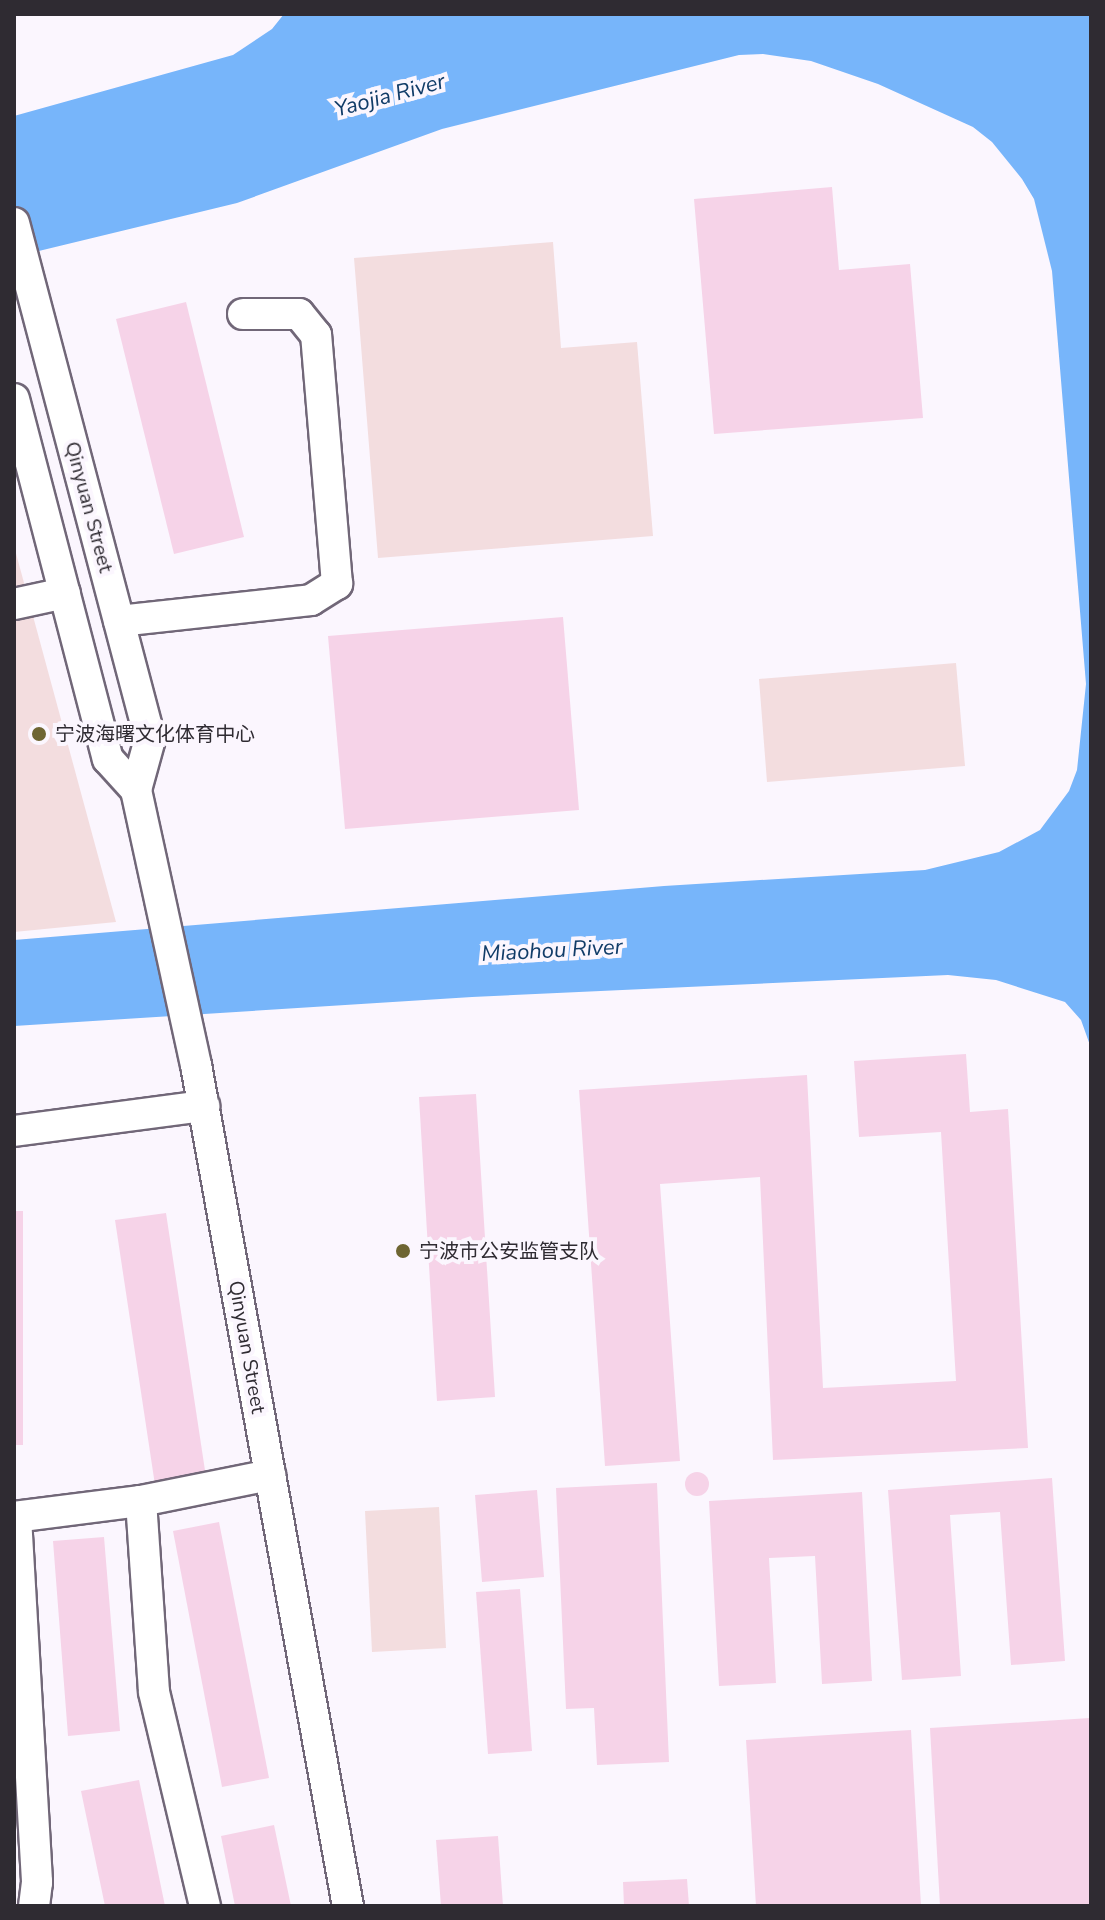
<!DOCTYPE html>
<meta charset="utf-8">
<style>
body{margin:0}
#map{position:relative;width:1105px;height:1920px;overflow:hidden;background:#fbf6fe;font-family:"Nunito Sans","Noto Sans SC",sans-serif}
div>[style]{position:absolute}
.green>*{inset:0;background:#f3dddf}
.water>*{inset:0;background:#77b5fa}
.building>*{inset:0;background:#f6d3e8}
.round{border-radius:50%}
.roads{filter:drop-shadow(2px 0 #716778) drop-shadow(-2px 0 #716778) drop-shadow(0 2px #716778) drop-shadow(0 -2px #716778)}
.minor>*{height:30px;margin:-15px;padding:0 15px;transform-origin:15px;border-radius:15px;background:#fff}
.dots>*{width:22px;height:22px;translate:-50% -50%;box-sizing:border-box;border:4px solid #fbf6fe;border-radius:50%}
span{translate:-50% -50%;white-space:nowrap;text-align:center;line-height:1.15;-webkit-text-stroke:8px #fbf6fe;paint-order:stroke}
.street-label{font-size:20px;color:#2f2b32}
.poi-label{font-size:20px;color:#2f2b32}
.left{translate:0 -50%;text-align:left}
.water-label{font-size:22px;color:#113c68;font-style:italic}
.frame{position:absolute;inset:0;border:16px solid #2f2b32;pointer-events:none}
</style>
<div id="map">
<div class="green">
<div style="clip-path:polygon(553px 242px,561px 348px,637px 342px,653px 536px,378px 558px,354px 258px)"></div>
<div style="clip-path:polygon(14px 546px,116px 922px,14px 932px)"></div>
<div style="clip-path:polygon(956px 663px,965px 766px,767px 782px,759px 679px)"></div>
<div style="clip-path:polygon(439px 1507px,446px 1648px,372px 1652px,365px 1511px)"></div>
</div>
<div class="water">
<div style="clip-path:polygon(284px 14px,1091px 14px,1091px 1048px,1081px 1020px,1065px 1002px,996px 980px,948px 975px,472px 997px,14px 1026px,14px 940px,664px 886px,925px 870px,999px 852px,1040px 830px,1069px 791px,1077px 770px,1086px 684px,1052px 271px,1034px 199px,1022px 179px,992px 142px,973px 127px,878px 84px,811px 61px,763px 54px,739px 55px,442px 129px,237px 203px,14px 257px,14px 116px,233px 55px,272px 29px)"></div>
</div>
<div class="building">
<div style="clip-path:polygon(832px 187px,839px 270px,910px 264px,923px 418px,714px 434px,694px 199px)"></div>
<div style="clip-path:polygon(186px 302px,244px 537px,174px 554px,116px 319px)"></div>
<div style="clip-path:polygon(563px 617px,579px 810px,345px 829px,328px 636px)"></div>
<div style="clip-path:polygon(966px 1054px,970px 1112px,1008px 1109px,1028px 1448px,773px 1460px,760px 1177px,660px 1184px,680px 1461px,605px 1466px,579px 1090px,807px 1075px,823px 1388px,956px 1381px,941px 1132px,859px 1137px,854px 1061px)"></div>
<div style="clip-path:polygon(476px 1094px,495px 1397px,437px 1401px,419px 1097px)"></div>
<div style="clip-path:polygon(14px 1211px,23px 1211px,23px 1445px,14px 1445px)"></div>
<div style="clip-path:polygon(166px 1213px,206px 1477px,155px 1485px,115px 1220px)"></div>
<div class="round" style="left:685px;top:1472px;width:24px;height:24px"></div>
<div style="clip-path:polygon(1052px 1478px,1065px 1661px,1011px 1665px,1000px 1512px,950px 1515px,961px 1676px,902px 1680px,888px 1490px)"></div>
<div style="clip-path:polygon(657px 1483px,669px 1762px,597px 1765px,594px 1708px,566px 1709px,556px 1488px)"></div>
<div style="clip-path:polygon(537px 1490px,544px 1577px,482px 1582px,475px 1495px)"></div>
<div style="clip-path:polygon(862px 1492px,872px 1681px,822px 1684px,815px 1556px,769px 1558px,776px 1683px,719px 1686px,709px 1501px)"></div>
<div style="clip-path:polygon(219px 1522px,269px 1778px,222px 1787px,173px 1531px)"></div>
<div style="clip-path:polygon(104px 1537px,120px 1731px,68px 1736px,53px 1541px)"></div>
<div style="clip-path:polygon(520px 1589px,532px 1751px,488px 1754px,476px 1592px)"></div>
<div style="clip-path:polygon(1090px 1718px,1091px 1906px,940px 1906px,930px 1728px)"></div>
<div style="clip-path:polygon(911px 1730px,921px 1906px,756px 1906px,746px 1740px)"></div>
<div style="clip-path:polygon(139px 1780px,165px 1906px,105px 1906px,81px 1791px)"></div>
<div style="clip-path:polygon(274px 1825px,291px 1906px,235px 1906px,221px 1836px)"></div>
<div style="clip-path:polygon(498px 1836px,503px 1906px,441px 1906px,436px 1840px)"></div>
<div style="clip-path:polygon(687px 1879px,689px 1906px,624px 1906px,623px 1882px)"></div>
</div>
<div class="roads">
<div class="minor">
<div style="left:14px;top:223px;width:534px;rotate:75.23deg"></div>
<div style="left:150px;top:739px;width:53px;rotate:105.4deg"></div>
<div style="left:136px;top:790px;width:281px;rotate:77.7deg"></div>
<div style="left:196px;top:1065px;width:855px;rotate:79.76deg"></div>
<div style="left:14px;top:399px;width:372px;rotate:75.4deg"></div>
<div style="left:108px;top:759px;width:42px;rotate:47.9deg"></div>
<div style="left:14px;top:604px;width:52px;rotate:-12.2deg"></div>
<div style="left:119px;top:621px;width:193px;rotate:-6.2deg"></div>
<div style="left:311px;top:600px;width:31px;rotate:-32deg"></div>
<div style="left:337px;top:584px;width:250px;rotate:-94.8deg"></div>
<div style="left:316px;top:335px;width:27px;rotate:-129deg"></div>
<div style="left:299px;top:314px;width:56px;rotate:180deg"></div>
<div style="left:14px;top:1131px;width:192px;rotate:-7.5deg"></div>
<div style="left:141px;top:1501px;width:191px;rotate:86.1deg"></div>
<div style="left:154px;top:1692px;width:220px;rotate:76.6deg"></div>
<div style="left:14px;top:1517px;width:128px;rotate:-7.2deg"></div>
<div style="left:141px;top:1501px;width:132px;rotate:-11.4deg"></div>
<div style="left:16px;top:1517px;width:366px;rotate:86.7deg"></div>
<div style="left:37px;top:1882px;width:24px;rotate:97deg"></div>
</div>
</div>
<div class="dots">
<div style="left:39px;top:734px;background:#6e6532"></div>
<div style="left:403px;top:1251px;background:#6e6532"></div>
</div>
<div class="street-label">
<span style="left:89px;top:507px;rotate:75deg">Qinyuan Street</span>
<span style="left:247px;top:1347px;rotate:80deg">Qinyuan Street</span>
</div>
<div class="poi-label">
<span class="left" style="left:55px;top:734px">宁波海曙文化体育中心</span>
<span class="left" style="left:419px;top:1251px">宁波市公安监管支队</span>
</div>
<div class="water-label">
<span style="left:390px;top:96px;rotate:-15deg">Yaojia River</span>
<span style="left:552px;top:951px;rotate:-3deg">Miaohou River</span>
</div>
<div class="frame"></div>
</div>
